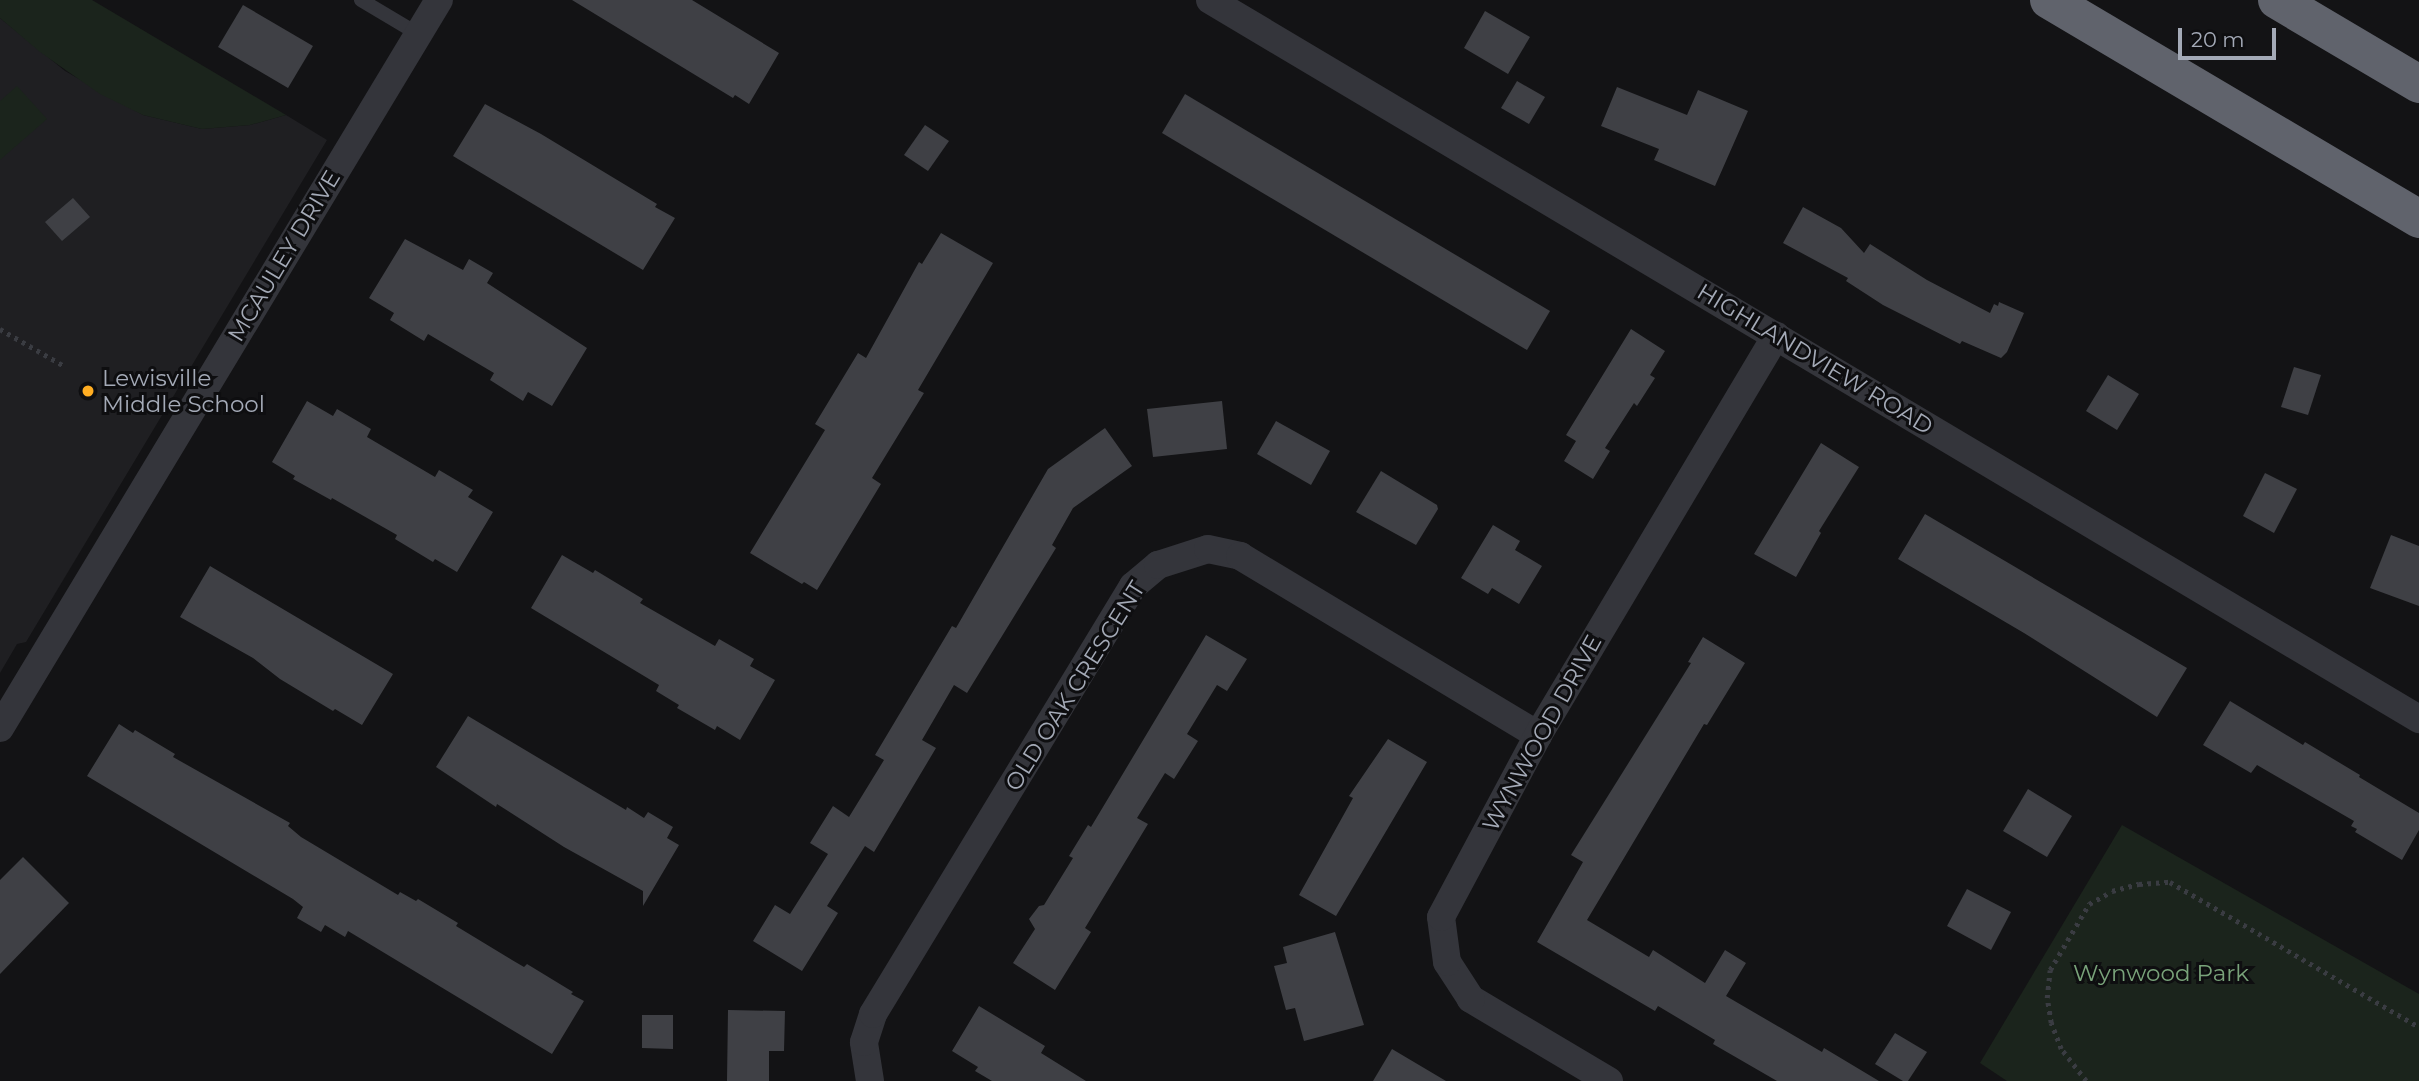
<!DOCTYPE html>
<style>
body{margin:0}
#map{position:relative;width:2419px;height:1081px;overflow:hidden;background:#131315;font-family:Montserrat,sans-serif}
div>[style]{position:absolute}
.built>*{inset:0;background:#1f1f22}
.green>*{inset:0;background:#1b241c}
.building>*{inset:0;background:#3f4045}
.path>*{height:4.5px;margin-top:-2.25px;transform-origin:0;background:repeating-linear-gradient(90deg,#3a3c42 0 3.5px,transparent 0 8.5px)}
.lane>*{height:14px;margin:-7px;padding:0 7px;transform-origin:7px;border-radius:7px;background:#34353b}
.street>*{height:28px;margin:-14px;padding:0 14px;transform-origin:14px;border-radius:14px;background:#34353b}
.highway>*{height:38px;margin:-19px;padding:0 19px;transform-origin:19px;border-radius:19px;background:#60636c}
.dots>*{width:19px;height:19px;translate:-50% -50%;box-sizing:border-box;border:4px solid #0e0e10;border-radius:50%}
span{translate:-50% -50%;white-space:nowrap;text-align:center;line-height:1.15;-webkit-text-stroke:6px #0e0e10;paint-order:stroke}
.street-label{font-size:23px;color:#a4aab7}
.poi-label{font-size:23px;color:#a4aab7}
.left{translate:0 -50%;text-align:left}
.park-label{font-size:23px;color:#79a37a}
.scale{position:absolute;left:2178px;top:28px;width:98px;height:32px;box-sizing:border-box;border:4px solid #a4aab7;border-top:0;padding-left:9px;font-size:21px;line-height:24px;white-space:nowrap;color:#a4aab7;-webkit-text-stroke:5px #0e0e10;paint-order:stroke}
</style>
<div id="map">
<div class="built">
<div style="clip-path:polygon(0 18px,65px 71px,143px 115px,202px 129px,250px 125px,286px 115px,327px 140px,26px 642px,17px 644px,0 673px)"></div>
</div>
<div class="green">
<div style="clip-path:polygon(0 0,92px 0,286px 115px,250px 125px,202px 129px,143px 115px,100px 94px,40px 52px,0 18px)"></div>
<div style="clip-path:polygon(17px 86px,47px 119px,0 160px,0 101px)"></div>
<div style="clip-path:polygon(2122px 825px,2419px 994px,2419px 1081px,2007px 1081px,1980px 1063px)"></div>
</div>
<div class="building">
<div style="clip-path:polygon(572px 0,692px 0,779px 53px,749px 104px,735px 95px,733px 98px)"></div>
<div style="clip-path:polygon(243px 5px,313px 46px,288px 88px,218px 47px)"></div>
<div style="clip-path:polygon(1485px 11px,1530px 37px,1508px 74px,1464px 48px)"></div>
<div style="clip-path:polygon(1517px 81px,1545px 97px,1529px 124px,1501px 108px)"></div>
<div style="clip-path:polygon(1617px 87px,1687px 115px,1698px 90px,1748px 111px,1715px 186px,1654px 160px,1659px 149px,1601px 126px)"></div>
<div style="clip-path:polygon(1185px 94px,1550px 311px,1527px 350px,1162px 133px)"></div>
<div style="clip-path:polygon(485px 104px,541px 134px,657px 204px,655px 207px,675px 218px,643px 270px,453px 156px)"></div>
<div style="clip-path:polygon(925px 125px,949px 141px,928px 171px,904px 155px)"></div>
<div style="clip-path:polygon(73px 198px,90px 217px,62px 241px,45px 222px)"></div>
<div style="clip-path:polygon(1803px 207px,1841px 228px,1864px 253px,1870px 244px,1927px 280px,1990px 313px,1994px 304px,1998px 306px,1999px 302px,2024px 313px,2007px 352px,2001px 358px,1962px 341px,1960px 344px,1883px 305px,1846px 281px,1848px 278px,1783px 243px)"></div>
<div style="clip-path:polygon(941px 233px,993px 263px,918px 390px,924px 393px,872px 478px,881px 484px,817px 590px,804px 582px,802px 584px,750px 553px,825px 430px,815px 424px,858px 353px,866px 358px,919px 262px,922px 264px)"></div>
<div style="clip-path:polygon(405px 239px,463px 270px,469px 259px,493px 273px,487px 283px,587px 348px,552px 406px,528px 392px,523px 401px,490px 380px,494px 373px,428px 334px,424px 341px,390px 320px,394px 313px,369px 298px)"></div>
<div style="clip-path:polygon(1631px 329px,1665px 351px,1650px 375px,1655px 378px,1637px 406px,1634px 403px,1605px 448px,1610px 451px,1593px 479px,1564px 461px,1576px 441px,1566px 435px)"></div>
<div style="clip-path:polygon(2294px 367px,2321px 375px,2308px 415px,2281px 407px)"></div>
<div style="clip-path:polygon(2108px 375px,2139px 394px,2117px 430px,2086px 411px)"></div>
<div style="clip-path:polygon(307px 401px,333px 416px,337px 409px,371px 429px,367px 437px,435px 477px,439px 470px,473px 490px,468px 497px,493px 512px,457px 572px,435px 559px,433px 562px,395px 539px,397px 535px,332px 498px,331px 500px,293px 479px,295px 476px,272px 462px)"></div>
<div style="clip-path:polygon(1222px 401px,1227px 449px,1153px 457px,1147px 409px)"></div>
<div style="clip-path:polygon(1276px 421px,1330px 451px,1311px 485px,1257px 454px)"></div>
<div style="clip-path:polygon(1105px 428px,1132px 466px,1073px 508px,1052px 545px,1056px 548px,967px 693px,954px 685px,922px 740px,936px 748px,874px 852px,865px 846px,827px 906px,838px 913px,802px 971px,753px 941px,775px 905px,790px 914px,828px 854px,810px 843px,833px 806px,849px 817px,884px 760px,875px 755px,952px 626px,956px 628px,1048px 469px)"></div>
<div style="clip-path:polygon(1821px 443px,1859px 467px,1819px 531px,1821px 533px,1796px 577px,1754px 554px)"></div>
<div style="clip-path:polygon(1381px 471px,1437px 505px,1438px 509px,1416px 545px,1356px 512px)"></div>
<div style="clip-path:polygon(2265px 473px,2297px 489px,2274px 533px,2243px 516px)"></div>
<div style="clip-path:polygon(1925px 514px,2187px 668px,2157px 717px,2024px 633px,1898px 559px)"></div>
<div style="clip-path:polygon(1493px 525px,1520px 541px,1515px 550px,1542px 566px,1519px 604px,1492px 588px,1488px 594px,1461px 578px)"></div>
<div style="clip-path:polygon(2391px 535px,2419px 546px,2419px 606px,2370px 588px)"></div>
<div style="clip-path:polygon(562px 555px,593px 573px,595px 570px,643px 599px,640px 603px,715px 646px,719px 639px,754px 659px,750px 666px,775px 680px,740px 740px,717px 726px,715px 730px,677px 708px,679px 705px,656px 691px,659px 685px,531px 608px)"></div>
<div style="clip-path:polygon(210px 566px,393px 674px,362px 725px,335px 709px,333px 711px,280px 679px,253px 658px,180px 617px)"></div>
<div style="clip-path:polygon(1206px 635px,1247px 659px,1227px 691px,1217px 685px,1187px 734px,1198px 741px,1174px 779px,1165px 773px,1137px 818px,1148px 824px,1085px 928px,1091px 932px,1055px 990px,1013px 963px,1035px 929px,1029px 919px,1039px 906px,1044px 905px,1073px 858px,1069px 856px,1088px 825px,1091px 827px)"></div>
<div style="clip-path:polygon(1703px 637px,1745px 663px,1707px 725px,1704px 724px,1587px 920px,1649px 957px,1653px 950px,1705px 983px,1725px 950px,1746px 963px,1726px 996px,1822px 1052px,1824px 1048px,1879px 1081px,1777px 1081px,1713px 1044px,1715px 1040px,1658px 1006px,1655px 1011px,1537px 942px,1583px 862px,1571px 855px,1691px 663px,1688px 662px)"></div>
<div style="clip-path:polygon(2230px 701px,2303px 745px,2305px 742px,2360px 775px,2359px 777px,2419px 813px,2419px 830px,2402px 860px,2355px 832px,2357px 829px,2351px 826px,2354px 821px,2257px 765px,2251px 773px,2203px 745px)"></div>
<div style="clip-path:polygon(468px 716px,626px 810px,627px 807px,644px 818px,648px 812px,673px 827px,667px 838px,679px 845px,643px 906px,643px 891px,564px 847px,497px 804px,496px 807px,436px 767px)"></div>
<div style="clip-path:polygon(119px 724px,133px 733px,135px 730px,175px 754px,173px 757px,290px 823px,288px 826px,301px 837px,398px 895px,400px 892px,416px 901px,418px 899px,458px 923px,456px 926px,512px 960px,524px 967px,527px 964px,573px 992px,571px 994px,584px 1001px,552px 1054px,348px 931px,345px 937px,325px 925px,321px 932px,297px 918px,303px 907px,293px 899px,87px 776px)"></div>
<div style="clip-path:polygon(1388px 739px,1427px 762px,1336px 916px,1299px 895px,1353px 798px,1349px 796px)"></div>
<div style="clip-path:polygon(2028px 789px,2072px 816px,2047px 857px,2003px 831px)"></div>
<div style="clip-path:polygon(23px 857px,69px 903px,0 974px,0 880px)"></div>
<div style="clip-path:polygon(1967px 889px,2011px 912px,1991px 950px,1947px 926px)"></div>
<div style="clip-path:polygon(1335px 932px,1364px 1025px,1304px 1041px,1295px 1008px,1286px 1010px,1274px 966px,1287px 963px,1283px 947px)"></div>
<div style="clip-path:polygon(979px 1006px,1045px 1046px,1041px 1053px,1086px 1081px,992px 1081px,975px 1071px,978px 1067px,952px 1051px)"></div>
<div style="clip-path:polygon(728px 1010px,785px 1011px,784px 1051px,769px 1051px,769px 1081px,727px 1081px)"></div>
<div style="clip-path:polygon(642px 1015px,673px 1015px,673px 1049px,642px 1048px)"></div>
<div style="clip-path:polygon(1895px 1033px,1927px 1052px,1908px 1081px,1903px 1081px,1875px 1064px)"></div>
<div style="clip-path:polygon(1392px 1049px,1446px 1081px,1373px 1081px)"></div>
</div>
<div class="path">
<div style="left:0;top:329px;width:76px;rotate:29.9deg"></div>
<div style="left:2086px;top:1081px;width:41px;rotate:-128deg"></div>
<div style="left:2061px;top:1049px;width:28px;rotate:-111deg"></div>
<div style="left:2051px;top:1023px;width:25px;rotate:-99deg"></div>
<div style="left:2047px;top:998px;width:28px;rotate:-84deg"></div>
<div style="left:2050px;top:970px;width:77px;rotate:-59.4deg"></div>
<div style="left:2089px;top:904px;width:26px;rotate:-29deg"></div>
<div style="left:2112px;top:891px;width:28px;rotate:-15deg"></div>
<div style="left:2139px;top:884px;width:31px;rotate:-4deg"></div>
<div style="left:2170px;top:882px;width:288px;rotate:30.2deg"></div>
</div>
<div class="lane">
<div style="left:361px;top:0;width:66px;rotate:30.8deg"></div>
</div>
<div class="street">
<div style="left:1210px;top:0;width:1407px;rotate:30.74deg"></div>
<div style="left:0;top:728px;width:850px;rotate:-58.91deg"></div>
<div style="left:870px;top:1081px;width:39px;rotate:-99deg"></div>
<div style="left:864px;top:1042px;width:29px;rotate:-72deg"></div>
<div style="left:873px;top:1014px;width:501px;rotate:-58.72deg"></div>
<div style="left:1133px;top:586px;width:33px;rotate:-40deg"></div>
<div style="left:1158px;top:565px;width:52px;rotate:-17.7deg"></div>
<div style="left:1208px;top:549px;width:33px;rotate:12deg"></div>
<div style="left:1240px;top:556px;width:348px;rotate:31deg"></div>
<div style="left:1609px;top:1081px;width:161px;rotate:-149.3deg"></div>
<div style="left:1471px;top:999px;width:44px;rotate:-123deg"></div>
<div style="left:1447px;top:962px;width:45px;rotate:-97.6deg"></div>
<div style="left:1441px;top:917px;width:206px;rotate:-61.9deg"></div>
<div style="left:1538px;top:735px;width:465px;rotate:-59.2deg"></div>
</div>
<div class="highway">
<div style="left:2049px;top:0;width:430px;rotate:30.6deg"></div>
<div style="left:2277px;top:0;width:165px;rotate:30.6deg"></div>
</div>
<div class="dots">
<div style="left:88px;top:391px;background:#ffad22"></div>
</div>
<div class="street-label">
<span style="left:284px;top:256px;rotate:-59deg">MCAULEY DRIVE</span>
<span style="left:1815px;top:359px;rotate:31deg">HIGHLANDVIEW ROAD</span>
<span style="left:1075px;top:686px;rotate:-58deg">OLD OAK CRESCENT</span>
<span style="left:1542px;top:733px;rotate:-61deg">WYNWOOD DRIVE</span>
</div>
<div class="poi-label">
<span class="left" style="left:102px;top:391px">Lewisville<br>Middle School</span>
</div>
<div class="park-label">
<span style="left:2161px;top:973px">Wynwood Park</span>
</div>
<div class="scale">20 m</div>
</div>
